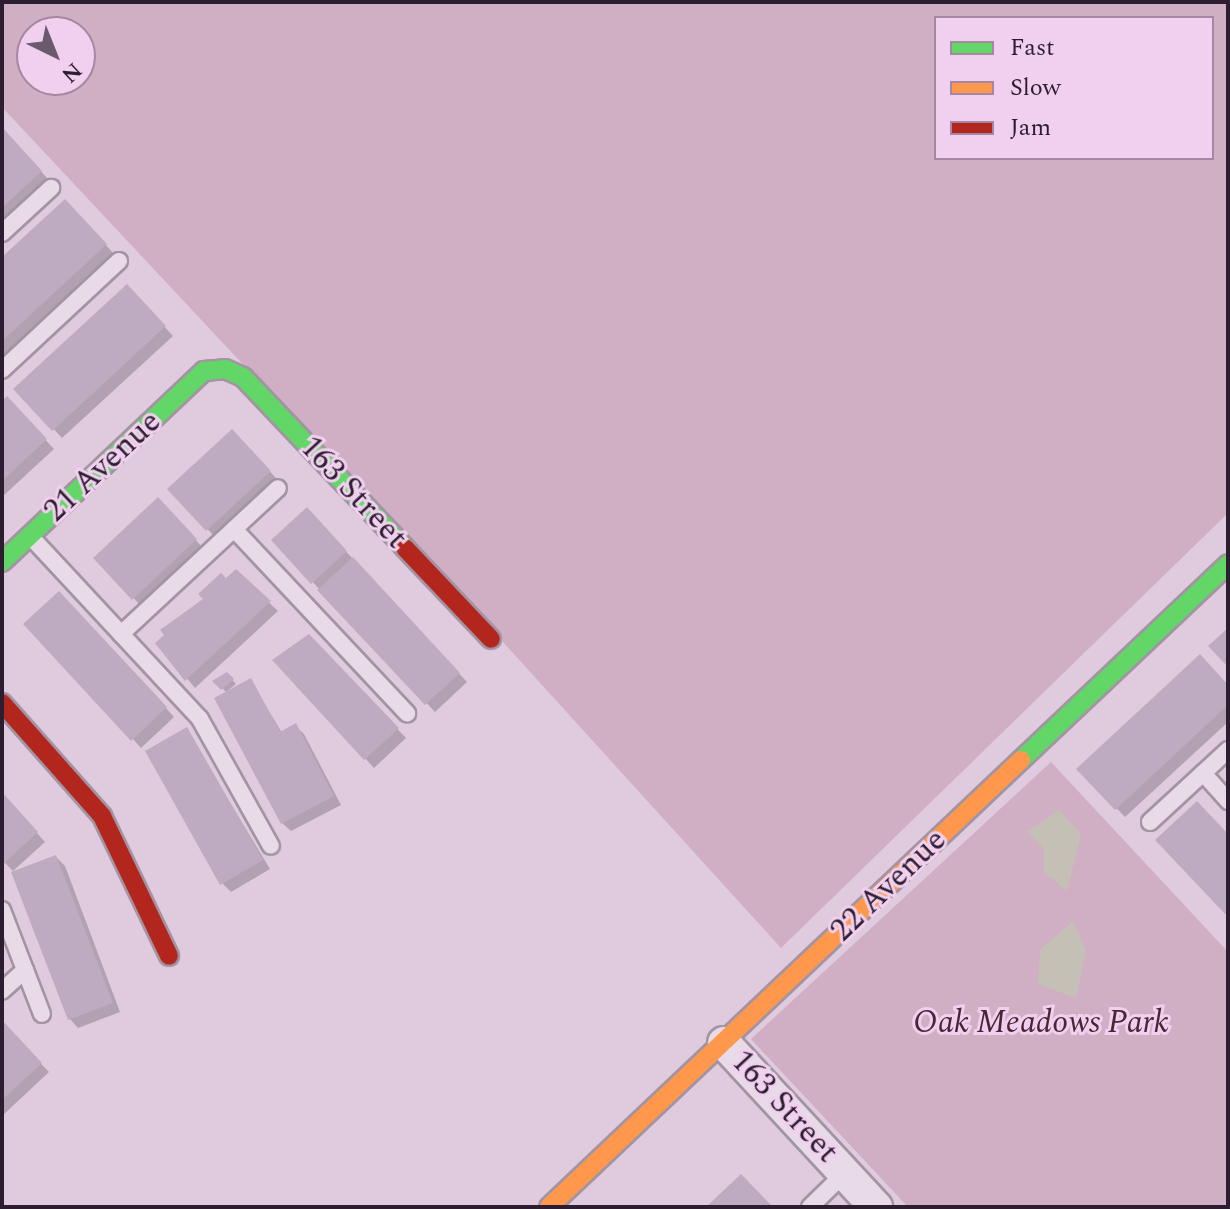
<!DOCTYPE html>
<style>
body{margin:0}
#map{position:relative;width:1230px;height:1209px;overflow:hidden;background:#dfcade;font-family:Spectral,serif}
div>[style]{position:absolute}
.green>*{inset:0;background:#d0aec4}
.water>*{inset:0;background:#c5c0b5}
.shadow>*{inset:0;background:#0003}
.building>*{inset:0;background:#bfabc1}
.roads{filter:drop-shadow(2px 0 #a394a3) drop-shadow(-2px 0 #a394a3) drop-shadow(0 2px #a394a3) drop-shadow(0 -2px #a394a3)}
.lane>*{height:16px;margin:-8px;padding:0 8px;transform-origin:8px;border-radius:8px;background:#e8dbe7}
.street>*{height:32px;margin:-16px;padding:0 16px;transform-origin:16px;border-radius:16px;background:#e8dbe7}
.fast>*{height:18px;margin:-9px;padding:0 9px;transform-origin:9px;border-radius:9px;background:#63d668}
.slow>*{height:18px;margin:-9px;padding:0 9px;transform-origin:9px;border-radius:9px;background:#ff974d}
.jam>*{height:18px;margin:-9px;padding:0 9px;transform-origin:9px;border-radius:9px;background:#b3261e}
span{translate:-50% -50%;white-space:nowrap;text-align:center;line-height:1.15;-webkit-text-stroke:6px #f0d0ee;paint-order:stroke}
.street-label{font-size:32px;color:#2d1d30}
.park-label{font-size:32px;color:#4a2635;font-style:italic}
.frame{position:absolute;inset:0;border:4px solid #2d1d30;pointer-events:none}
.legend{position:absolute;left:934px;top:16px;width:280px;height:144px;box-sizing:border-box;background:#f0d0ee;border:2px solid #a288a2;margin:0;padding:10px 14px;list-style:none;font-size:24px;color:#2d1d30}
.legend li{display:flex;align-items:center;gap:16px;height:40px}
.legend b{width:40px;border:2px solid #a288a2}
.north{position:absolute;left:16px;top:16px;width:80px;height:80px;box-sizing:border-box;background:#f0d0ee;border:2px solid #a288a2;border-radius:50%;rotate:137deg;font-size:22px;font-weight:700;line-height:32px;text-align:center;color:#2d1d30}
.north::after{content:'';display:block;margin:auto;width:28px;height:36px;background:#6b5a6d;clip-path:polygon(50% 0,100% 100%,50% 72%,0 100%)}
</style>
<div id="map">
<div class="green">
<div style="clip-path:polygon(evenodd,2px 2px,1228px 2px,1228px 513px,781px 948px,502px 641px,2px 107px,2px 2px,936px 18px,1212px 18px,1212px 158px,936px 158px,936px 18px,2px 2px,32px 32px,80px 32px,80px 80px,32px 80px,32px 32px)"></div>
<div style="clip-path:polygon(1051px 762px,1228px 952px,1228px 1207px,908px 1207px,751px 1039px)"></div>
</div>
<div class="water">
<div style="clip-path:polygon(1059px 810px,1081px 834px,1067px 891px,1044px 872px,1044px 849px,1027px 832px)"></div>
<div style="clip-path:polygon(1073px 921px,1086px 951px,1076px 998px,1038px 984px,1040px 950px)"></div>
</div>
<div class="shadow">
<div style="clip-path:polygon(2px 130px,49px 180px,2px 224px)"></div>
<div style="clip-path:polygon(74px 210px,114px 254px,2px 357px,2px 260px)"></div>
<div style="clip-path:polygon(135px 295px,173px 336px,62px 438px,16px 389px)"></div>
<div style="clip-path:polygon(7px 399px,54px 449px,2px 497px,2px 404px)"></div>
<div style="clip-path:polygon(232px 432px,278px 480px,216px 538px,169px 489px)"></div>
<div style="clip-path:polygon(158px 500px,204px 549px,142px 607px,96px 558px)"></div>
<div style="clip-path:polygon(315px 518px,467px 682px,435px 712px,274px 541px)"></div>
<div style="clip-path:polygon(236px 572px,278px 611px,195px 688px,158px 643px)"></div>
<div style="clip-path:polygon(68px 602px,174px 717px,141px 748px,133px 739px)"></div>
<div style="clip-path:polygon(309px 636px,406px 738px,374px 768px,275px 661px)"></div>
<div style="clip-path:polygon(227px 674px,236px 684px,226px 692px,216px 681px)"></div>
<div style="clip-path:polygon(251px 681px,282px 733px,295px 726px,304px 734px,341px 805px,291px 831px,282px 823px)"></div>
<div style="clip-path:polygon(1228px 687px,1228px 722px,1125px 817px,1079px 769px)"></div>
<div style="clip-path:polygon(186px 730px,270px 869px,231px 892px,222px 883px)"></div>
<div style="clip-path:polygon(2px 794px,45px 842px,13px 871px,2px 860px)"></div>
<div style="clip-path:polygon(56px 857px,65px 866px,120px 1012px,78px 1028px,70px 1019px)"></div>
<div style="clip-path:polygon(2px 1023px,49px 1072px,2px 1116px)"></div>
</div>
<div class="building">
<div style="clip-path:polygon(2px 127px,42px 171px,2px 208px)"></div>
<div style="clip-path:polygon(65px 199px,107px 244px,2px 341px,2px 257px)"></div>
<div style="clip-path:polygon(127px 284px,166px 326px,52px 431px,13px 389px)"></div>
<div style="clip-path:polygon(7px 396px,47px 439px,2px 481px,2px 401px)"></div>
<div style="clip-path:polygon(232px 429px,271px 471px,206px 531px,167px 489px)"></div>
<div style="clip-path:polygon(158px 497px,197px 539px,132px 600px,93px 558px)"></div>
<div style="clip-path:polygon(307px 507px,347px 551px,311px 584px,271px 540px)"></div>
<div style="clip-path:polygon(353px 557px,460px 673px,425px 705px,317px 590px)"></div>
<div style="clip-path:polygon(236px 569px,271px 601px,185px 681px,155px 643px,164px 635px,160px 630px,203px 599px,198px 594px,221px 573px,226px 578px)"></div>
<div style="clip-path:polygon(59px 591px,167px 707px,131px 741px,23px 624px)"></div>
<div style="clip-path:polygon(1228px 628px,1228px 667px,1208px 646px)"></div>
<div style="clip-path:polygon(309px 634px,399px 728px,364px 760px,272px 660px)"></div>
<div style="clip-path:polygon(1200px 654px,1228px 685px,1228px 705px,1115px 810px,1076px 769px)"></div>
<div style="clip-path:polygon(227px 672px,234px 679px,221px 690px,212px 681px)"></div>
<div style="clip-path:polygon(251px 678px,280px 732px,296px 723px,334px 796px,281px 824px,214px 698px)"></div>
<div style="clip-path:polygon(187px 727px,263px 860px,220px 885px,145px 751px)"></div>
<div style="clip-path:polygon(2px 792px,38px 832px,2px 865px)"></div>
<div style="clip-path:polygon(1197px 801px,1228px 834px,1228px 917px,1155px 840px)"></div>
<div style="clip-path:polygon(56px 855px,113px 1003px,68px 1020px,11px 872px)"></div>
<div style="clip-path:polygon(2px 1020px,42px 1063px,2px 1100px)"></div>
<div style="clip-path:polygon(741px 1174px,773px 1207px,706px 1207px)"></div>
</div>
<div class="roads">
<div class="lane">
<div style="left:2px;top:233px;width:67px;rotate:-42.6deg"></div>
<div style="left:2px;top:370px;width:160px;rotate:-43deg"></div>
<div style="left:234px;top:529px;width:253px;rotate:46.8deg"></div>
<div style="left:31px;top:537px;width:248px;rotate:47.1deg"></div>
<div style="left:200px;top:719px;width:145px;rotate:60.8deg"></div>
<div style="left:121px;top:634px;width:214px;rotate:-42.9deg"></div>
<div style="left:1203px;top:773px;width:38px;rotate:48deg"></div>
<div style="left:1150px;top:822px;width:106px;rotate:-42.7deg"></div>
<div style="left:2px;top:910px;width:64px;rotate:69deg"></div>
<div style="left:25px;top:970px;width:31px;rotate:138deg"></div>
<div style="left:25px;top:970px;width:47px;rotate:68.9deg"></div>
<div style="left:810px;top:1207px;width:49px;rotate:-44.2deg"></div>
</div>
<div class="street">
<div style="left:724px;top:1043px;width:224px;rotate:47.2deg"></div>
</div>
<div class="fast">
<div style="left:2px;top:562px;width:278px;rotate:-43.4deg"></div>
<div style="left:204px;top:371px;width:21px;rotate:-5deg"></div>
<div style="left:225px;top:369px;width:20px;rotate:24deg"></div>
<div style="left:243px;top:377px;width:236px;rotate:46.5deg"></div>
<div style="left:1021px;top:760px;width:285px;rotate:-43.4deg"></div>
</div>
<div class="slow">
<div style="left:549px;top:1207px;width:650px;rotate:-43.44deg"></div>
</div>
<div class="jam">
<div style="left:405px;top:548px;width:125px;rotate:46.6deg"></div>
<div style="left:2px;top:703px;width:151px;rotate:48.5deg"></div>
<div style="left:102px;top:816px;width:155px;rotate:64.4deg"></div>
</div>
</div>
<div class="street-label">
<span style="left:103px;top:467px;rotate:-43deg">21 Avenue</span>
<span style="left:353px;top:493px;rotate:47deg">163 Street</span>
<span style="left:889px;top:886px;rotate:-44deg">22 Avenue</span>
<span style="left:784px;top:1107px;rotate:47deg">163 Street</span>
</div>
<div class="park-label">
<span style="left:1041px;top:1023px">Oak Meadows Park</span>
</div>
<div class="frame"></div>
<ul class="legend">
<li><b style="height:10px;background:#63d668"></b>Fast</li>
<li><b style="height:10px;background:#ff974d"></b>Slow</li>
<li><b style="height:10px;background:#b3261e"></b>Jam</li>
</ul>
<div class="north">N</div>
</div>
